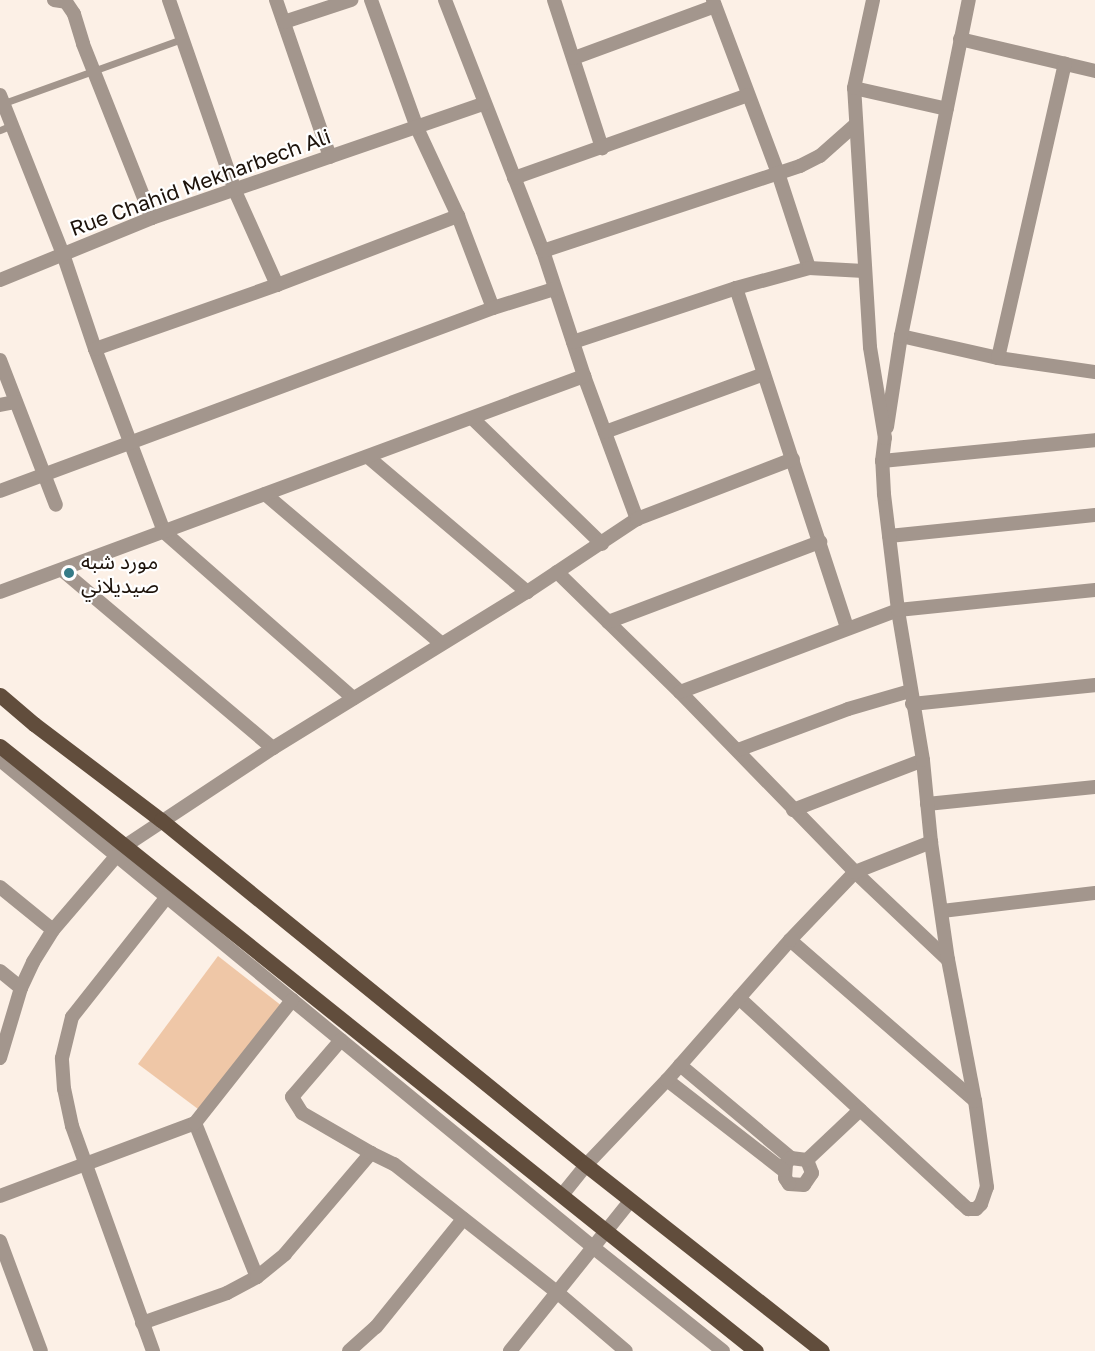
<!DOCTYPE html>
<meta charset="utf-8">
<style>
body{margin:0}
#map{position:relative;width:1095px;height:1351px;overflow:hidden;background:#fcf0e6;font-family:"Golos Text","Noto Sans Arabic",sans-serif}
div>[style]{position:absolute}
.green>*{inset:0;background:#efc7a7}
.service>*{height:7px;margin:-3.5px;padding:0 3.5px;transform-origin:3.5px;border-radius:3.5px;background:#a3968d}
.minor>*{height:14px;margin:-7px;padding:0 7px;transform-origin:7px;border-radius:7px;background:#a3968d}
.primary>*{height:15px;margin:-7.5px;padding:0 7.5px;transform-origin:7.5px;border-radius:7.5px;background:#614d3c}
.dots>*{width:16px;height:16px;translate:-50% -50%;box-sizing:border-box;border:3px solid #fff;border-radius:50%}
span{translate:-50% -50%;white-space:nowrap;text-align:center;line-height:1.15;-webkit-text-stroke:4.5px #fff;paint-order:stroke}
.street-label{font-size:21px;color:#1c120a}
.poi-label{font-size:21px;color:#1c120a}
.left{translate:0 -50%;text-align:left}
</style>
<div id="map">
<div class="green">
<div style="clip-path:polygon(218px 956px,282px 1006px,198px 1109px,138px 1064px)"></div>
</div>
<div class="service">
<div style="left:4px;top:103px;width:189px;rotate:-19.8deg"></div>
<div style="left:0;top:130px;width:13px;rotate:-23deg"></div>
</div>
<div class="minor">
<div style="left:54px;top:0;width:12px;rotate:9deg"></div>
<div style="left:66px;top:2px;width:14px;rotate:56deg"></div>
<div style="left:74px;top:14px;width:31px;rotate:73deg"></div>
<div style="left:83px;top:44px;width:187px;rotate:68.4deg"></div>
<div style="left:169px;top:0;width:202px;rotate:70.9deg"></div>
<div style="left:235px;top:191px;width:103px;rotate:65.9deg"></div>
<div style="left:276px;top:0;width:166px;rotate:71deg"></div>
<div style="left:371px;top:0;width:136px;rotate:70.2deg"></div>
<div style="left:417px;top:128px;width:97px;rotate:65deg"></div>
<div style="left:458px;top:216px;width:98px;rotate:69.2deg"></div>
<div style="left:445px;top:0;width:269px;rotate:68.7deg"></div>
<div style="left:543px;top:251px;width:132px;rotate:71.8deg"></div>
<div style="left:584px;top:376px;width:153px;rotate:69.7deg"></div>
<div style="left:554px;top:0;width:156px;rotate:72deg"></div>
<div style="left:713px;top:0;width:185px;rotate:69.4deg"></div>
<div style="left:778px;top:173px;width:100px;rotate:71.9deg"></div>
<div style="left:284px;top:22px;width:71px;rotate:-18.2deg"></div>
<div style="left:960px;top:39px;width:139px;rotate:13.3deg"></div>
<div style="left:574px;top:58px;width:150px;rotate:-20.2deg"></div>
<div style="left:854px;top:88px;width:95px;rotate:12.7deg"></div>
<div style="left:0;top:95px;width:171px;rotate:68.4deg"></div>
<div style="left:63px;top:254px;width:100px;rotate:71.4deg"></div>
<div style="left:95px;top:349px;width:196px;rotate:69.3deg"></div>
<div style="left:164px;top:532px;width:252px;rotate:41.3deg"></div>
<div style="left:514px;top:178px;width:248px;rotate:-19.5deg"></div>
<div style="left:543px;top:251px;width:271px;rotate:-18.3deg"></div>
<div style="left:800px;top:166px;width:22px;rotate:-27deg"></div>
<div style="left:820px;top:156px;width:48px;rotate:-41.6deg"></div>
<div style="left:0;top:280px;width:164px;rotate:-22.2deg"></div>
<div style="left:152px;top:218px;width:351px;rotate:-19deg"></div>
<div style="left:736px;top:288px;width:358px;rotate:71.9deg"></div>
<div style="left:901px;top:336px;width:99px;rotate:12.8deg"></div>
<div style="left:998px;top:358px;width:98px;rotate:8.2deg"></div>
<div style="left:573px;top:342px;width:172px;rotate:-18.3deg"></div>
<div style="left:736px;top:288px;width:76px;rotate:-15.3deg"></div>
<div style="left:809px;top:268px;width:55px;rotate:3.1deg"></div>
<div style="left:95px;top:349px;width:193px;rotate:-19.4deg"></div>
<div style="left:277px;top:285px;width:194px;rotate:-20.9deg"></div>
<div style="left:998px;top:358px;width:302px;rotate:-77.2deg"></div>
<div style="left:0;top:360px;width:155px;rotate:68.9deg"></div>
<div style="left:0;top:405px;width:16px;rotate:-11deg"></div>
<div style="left:472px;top:418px;width:181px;rotate:44.1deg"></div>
<div style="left:887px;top:427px;width:92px;rotate:-81.3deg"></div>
<div style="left:901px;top:336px;width:343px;rotate:-78.6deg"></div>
<div style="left:605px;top:432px;width:169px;rotate:-20deg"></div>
<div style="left:368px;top:457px;width:209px;rotate:40.3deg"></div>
<div style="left:882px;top:461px;width:214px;rotate:-5.6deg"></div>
<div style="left:0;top:491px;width:526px;rotate:-20.36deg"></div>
<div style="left:493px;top:308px;width:64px;rotate:-17.3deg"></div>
<div style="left:265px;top:494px;width:231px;rotate:40.3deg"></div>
<div style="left:889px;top:536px;width:207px;rotate:-5.8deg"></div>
<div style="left:62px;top:570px;width:276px;rotate:40.2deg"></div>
<div style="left:557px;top:572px;width:172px;rotate:44.3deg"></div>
<div style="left:680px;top:692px;width:251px;rotate:45.8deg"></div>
<div style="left:855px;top:872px;width:128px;rotate:43.4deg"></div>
<div style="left:0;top:592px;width:623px;rotate:-20.3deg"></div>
<div style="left:608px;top:622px;width:227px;rotate:-20.7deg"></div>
<div style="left:680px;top:692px;width:233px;rotate:-20.6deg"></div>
<div style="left:898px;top:610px;width:198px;rotate:-5.8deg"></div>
<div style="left:912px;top:704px;width:184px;rotate:-5.9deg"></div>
<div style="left:738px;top:750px;width:117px;rotate:-20.4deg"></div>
<div style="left:848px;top:709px;width:65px;rotate:-16.2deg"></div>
<div style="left:0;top:760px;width:769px;rotate:39.4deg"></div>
<div style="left:594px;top:1248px;width:165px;rotate:38.6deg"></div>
<div style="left:927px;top:804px;width:169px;rotate:-5.8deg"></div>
<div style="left:793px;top:810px;width:139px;rotate:-21deg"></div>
<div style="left:0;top:887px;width:68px;rotate:39.1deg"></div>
<div style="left:942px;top:911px;width:154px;rotate:-6.7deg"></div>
<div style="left:790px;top:940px;width:245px;rotate:41deg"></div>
<div style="left:0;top:971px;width:27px;rotate:39deg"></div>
<div style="left:739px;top:998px;width:301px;rotate:42.7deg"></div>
<div style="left:960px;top:1202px;width:11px;rotate:41deg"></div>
<div style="left:968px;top:1209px;width:8px"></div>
<div style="left:976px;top:1209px;width:7px;rotate:-45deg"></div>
<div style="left:981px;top:1204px;width:18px;rotate:-71deg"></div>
<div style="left:987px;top:1187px;width:87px;rotate:-97.9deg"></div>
<div style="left:975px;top:1101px;width:144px;rotate:-100.8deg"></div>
<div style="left:948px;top:960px;width:119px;rotate:-98.2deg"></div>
<div style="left:931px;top:842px;width:82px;rotate:-95.6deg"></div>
<div style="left:923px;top:760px;width:152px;rotate:-99.5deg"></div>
<div style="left:898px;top:610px;width:117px;rotate:-96.9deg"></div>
<div style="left:884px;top:494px;width:33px;rotate:-93deg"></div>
<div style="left:882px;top:461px;width:23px;rotate:-83deg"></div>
<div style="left:885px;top:438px;width:92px;rotate:-99.4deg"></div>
<div style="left:870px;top:347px;width:259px;rotate:-93.5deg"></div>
<div style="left:854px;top:88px;width:90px;rotate:-77.8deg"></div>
<div style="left:341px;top:1040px;width:75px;rotate:130.7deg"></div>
<div style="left:292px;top:1097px;width:19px;rotate:58deg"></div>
<div style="left:302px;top:1113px;width:80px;rotate:30.1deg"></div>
<div style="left:0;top:1058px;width:73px;rotate:-73.3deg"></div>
<div style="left:21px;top:988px;width:29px;rotate:-65deg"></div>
<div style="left:33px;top:962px;width:38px;rotate:-58deg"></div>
<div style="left:53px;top:930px;width:111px;rotate:-49.4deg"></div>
<div style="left:125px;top:846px;width:178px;rotate:-33.5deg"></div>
<div style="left:273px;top:748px;width:298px;rotate:-31.6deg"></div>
<div style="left:527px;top:592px;width:132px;rotate:-33.6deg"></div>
<div style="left:637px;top:519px;width:167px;rotate:-21deg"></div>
<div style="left:680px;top:1065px;width:145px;rotate:40deg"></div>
<div style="left:791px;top:1158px;width:16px;rotate:7deg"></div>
<div style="left:807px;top:1160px;width:14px;rotate:69deg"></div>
<div style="left:812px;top:1173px;width:14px;rotate:124deg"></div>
<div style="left:804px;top:1185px;width:15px;rotate:-176deg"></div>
<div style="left:789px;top:1184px;width:7px;rotate:-124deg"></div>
<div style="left:785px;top:1178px;width:15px;rotate:-86deg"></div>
<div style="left:786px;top:1163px;width:7px;rotate:-45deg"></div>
<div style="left:667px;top:1080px;width:147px;rotate:37.8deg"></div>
<div style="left:195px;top:1123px;width:166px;rotate:68.1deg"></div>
<div style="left:807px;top:1160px;width:73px;rotate:-43.3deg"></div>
<div style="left:562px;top:1195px;width:38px;rotate:-51deg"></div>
<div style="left:586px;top:1165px;width:117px;rotate:-46.4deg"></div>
<div style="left:667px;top:1080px;width:186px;rotate:-48.7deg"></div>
<div style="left:790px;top:940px;width:94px;rotate:-46.3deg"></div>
<div style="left:855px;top:872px;width:82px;rotate:-21.5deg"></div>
<div style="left:0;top:1196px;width:208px;rotate:-20.5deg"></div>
<div style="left:195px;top:1123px;width:157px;rotate:-51.7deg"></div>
<div style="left:0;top:1241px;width:117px;rotate:69.6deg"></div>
<div style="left:142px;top:1323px;width:90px;rotate:-19.4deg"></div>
<div style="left:227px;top:1293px;width:34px;rotate:-28deg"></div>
<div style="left:257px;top:1277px;width:36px;rotate:-39deg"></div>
<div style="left:285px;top:1254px;width:133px;rotate:-49.6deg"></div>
<div style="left:371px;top:1153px;width:25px;rotate:26deg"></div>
<div style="left:394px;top:1164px;width:209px;rotate:38.2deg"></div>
<div style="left:558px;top:1293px;width:89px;rotate:40.5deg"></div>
<div style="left:153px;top:1351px;width:239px;rotate:-109.8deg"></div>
<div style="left:72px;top:1126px;width:38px;rotate:-102deg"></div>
<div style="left:64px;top:1089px;width:31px;rotate:-94deg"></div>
<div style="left:62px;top:1058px;width:42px;rotate:-76.3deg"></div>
<div style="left:72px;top:1017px;width:152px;rotate:-51.7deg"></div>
<div style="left:349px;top:1351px;width:36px;rotate:-42deg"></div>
<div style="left:376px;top:1327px;width:139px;rotate:-51.1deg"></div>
<div style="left:510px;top:1351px;width:193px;rotate:-51.3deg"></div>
</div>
<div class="primary">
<div style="left:0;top:695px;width:45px;rotate:40.5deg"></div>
<div style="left:34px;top:724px;width:159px;rotate:37.1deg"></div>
<div style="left:161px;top:820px;width:547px;rotate:39.07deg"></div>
<div style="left:586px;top:1165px;width:300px;rotate:38.2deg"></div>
<div style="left:0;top:746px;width:968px;rotate:38.67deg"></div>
</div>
<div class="dots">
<div style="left:69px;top:573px;background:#357b87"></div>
</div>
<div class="street-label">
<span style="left:200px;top:182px;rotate:-20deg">Rue Chahid Mekharbech Ali</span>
</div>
<div class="poi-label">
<span class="left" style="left:81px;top:573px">مورد شبه<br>صيديلاني</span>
</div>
</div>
